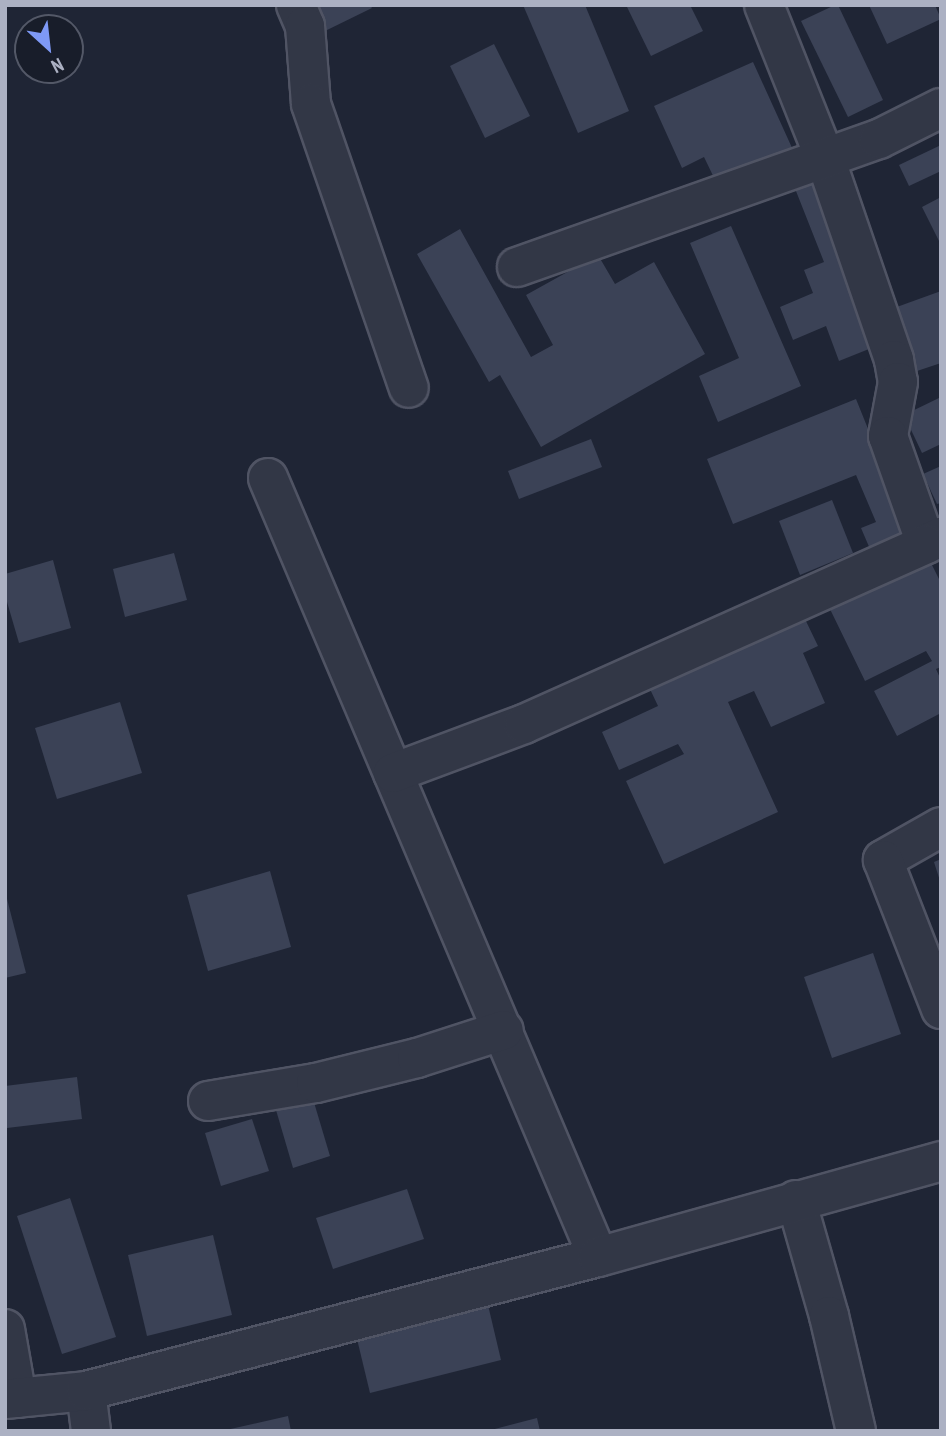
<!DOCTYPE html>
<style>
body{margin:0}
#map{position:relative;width:946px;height:1436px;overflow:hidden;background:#1f2535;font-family:"PT Sans Narrow",sans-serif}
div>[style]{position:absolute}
.building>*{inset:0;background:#3b4256}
.roads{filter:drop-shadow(2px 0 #505464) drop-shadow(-2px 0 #505464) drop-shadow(0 2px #505464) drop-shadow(0 -2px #505464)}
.street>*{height:38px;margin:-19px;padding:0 19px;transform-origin:19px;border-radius:19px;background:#323746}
span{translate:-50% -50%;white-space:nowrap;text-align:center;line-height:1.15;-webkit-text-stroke:6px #181d2a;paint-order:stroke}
.frame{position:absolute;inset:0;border:7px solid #acb1c3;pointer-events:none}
.north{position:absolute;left:14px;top:14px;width:70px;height:70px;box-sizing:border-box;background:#181d2a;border:2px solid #535867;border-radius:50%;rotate:153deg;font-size:19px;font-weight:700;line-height:28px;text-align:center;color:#acb1c3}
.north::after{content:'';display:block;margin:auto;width:24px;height:32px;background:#7e99f6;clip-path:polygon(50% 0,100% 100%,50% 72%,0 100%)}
</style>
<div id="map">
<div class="building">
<div style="clip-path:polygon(310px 5px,370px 5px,372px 8px,323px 32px)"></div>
<div style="clip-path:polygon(523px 5px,585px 5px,629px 111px,578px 133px)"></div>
<div style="clip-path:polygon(629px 5px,690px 5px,703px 31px,651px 56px,627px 7px)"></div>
<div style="clip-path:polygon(835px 5px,838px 5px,883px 100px,848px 117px,801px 21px)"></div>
<div style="clip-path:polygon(869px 5px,935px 5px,941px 19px,887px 44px)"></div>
<div style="clip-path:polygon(494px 44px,530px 116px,485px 138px,450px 66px)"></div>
<div style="clip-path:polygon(753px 62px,793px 150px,717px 184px,704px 157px,682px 168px,654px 106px)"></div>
<div style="clip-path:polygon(941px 145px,941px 171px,909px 186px,899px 165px)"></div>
<div style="clip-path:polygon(812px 180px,879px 345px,839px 361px,826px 326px,793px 340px,780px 307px,813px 293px,804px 270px,824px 262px,794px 186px)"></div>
<div style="clip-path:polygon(941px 197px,941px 245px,922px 207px)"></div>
<div style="clip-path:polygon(731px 226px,801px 386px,718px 422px,699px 376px,739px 358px,690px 243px)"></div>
<div style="clip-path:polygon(460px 229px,531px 357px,553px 345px,526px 295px,598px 255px,615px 284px,654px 262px,705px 354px,541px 447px,500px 375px,489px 382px,417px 254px)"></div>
<div style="clip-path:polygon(941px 291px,941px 363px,917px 371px,894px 308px)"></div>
<div style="clip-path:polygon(941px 397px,941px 444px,922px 453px,904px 415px)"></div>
<div style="clip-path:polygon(856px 399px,910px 533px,870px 549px,861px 528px,876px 522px,856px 475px,733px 524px,707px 459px)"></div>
<div style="clip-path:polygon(591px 439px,602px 467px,519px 499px,508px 471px)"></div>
<div style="clip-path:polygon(941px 466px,941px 503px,937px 504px,923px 474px)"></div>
<div style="clip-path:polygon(832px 500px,853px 553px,800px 575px,779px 521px)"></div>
<div style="clip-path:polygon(174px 553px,187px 600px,125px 617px,113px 569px)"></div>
<div style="clip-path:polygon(927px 555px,941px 583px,941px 667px,936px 669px,941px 680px,941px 713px,897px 736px,874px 691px,932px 661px,926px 651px,865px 681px,828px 605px)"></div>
<div style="clip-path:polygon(53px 560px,71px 628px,19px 643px,5px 595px,5px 574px)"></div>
<div style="clip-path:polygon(804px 617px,818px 646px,803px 653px,825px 703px,771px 727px,754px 691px,728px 702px,778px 812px,664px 864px,626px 781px,684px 754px,678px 744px,619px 770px,602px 732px,658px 706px,649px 687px)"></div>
<div style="clip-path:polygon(120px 702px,142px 773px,57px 799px,35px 728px)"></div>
<div style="clip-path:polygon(941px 859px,941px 881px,940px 881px,934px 862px)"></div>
<div style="clip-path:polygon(270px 871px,291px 947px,208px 971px,187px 895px)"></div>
<div style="clip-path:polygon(6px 895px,26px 973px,5px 978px,5px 896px)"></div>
<div style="clip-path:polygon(873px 953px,901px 1034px,832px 1058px,804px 977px)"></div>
<div style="clip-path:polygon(77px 1077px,82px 1119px,7px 1128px,5px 1086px)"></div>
<div style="clip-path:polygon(313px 1099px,330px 1156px,293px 1168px,276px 1110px)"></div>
<div style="clip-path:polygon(252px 1119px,269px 1171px,221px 1186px,205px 1133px)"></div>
<div style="clip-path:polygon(407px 1189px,424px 1239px,333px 1269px,316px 1218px)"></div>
<div style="clip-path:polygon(70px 1198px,116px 1337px,62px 1354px,17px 1216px)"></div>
<div style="clip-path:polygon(213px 1235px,232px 1315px,147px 1336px,128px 1255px)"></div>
<div style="clip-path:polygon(488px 1305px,501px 1360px,370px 1393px,357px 1339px)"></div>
<div style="clip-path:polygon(288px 1416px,291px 1431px,226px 1431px,226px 1430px)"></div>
<div style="clip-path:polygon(537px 1418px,540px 1431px,491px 1431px,491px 1430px)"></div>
</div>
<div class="roads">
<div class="street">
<div style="left:296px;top:5px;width:23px;rotate:67deg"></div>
<div style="left:305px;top:26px;width:78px;rotate:85.6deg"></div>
<div style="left:311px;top:104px;width:300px;rotate:71deg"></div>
<div style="left:764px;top:5px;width:165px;rotate:68.3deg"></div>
<div style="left:825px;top:158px;width:213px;rotate:71.1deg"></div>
<div style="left:894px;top:360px;width:22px;rotate:80deg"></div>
<div style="left:898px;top:382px;width:55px;rotate:100.5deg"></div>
<div style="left:888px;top:436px;width:114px;rotate:70.6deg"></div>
<div style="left:926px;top:544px;width:17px;rotate:-25deg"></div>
<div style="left:517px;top:267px;width:384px;rotate:-19.5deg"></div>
<div style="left:879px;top:139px;width:69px;rotate:-26.6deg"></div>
<div style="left:268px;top:478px;width:846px;rotate:67.04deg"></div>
<div style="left:393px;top:773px;width:140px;rotate:-20.5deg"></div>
<div style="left:524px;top:724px;width:440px;rotate:-24.1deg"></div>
<div style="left:941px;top:827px;width:67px;rotate:150.4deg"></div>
<div style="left:883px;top:860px;width:160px;rotate:68.7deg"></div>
<div style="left:208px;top:1101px;width:109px;rotate:-9.5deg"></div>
<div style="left:316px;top:1083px;width:104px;rotate:-13.9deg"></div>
<div style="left:417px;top:1058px;width:91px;rotate:-17.8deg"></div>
<div style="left:796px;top:1200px;width:121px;rotate:74.1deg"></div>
<div style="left:829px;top:1316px;width:118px;rotate:76.8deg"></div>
<div style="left:5px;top:1329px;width:70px;rotate:80.1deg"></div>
<div style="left:86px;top:1391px;width:40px;rotate:82.9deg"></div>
<div style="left:5px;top:1399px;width:81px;rotate:-5.6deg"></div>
<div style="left:86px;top:1391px;width:529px;rotate:-14.67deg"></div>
<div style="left:598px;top:1257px;width:356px;rotate:-15.6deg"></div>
</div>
</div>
<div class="frame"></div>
<div class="north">N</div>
</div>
